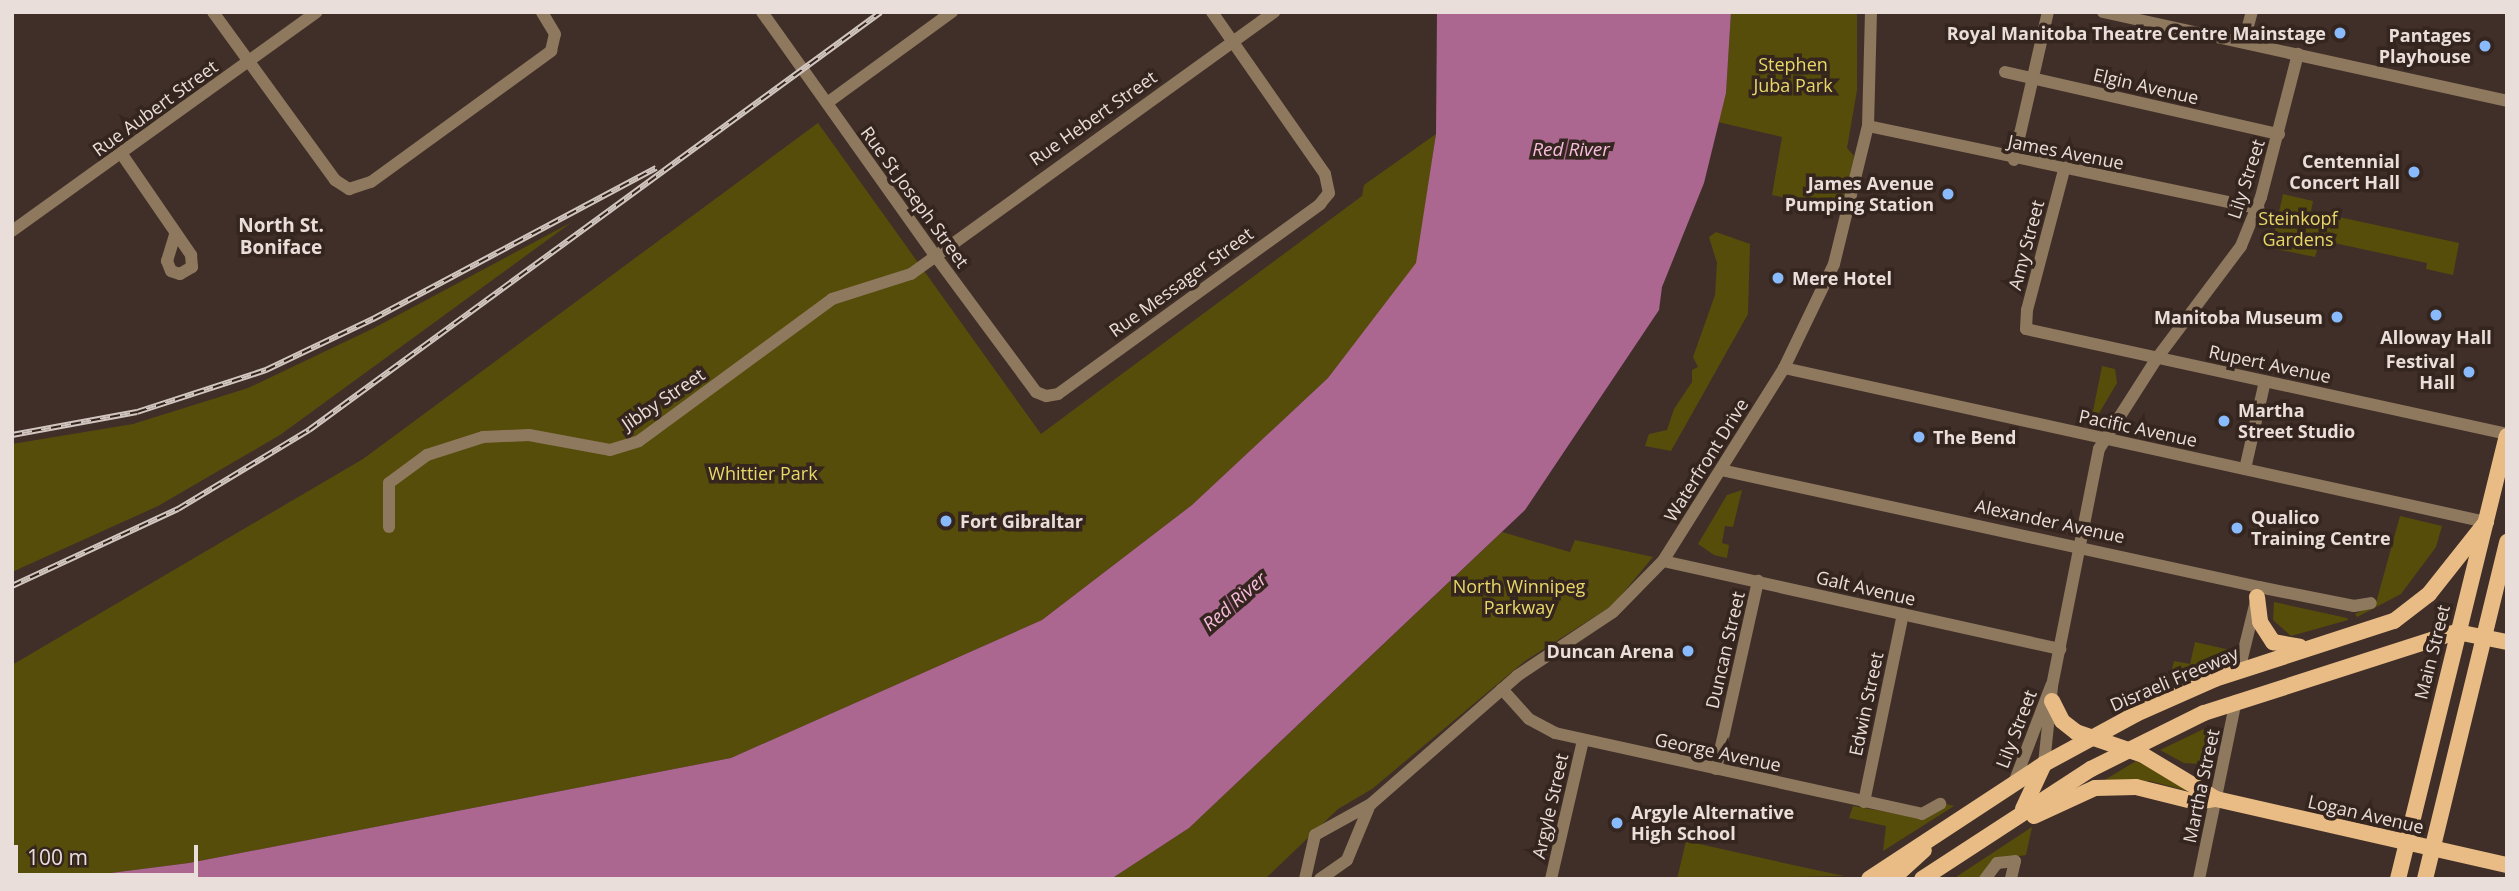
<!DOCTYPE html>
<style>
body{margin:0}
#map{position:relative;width:2519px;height:891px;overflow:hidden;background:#402f29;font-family:"Open Sans",sans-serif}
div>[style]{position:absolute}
.green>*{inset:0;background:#564d0a}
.water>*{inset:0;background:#ac6791}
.minor>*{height:12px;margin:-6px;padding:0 6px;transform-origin:6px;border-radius:6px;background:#8e785e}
.major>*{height:16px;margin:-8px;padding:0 8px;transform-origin:8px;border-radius:8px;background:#e9bc85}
.rail>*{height:6px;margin-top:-3px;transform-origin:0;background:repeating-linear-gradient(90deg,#35251f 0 10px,#d2c6c1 0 20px);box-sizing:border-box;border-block:2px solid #d2c6c1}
.dots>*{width:19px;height:19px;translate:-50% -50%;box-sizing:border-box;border:4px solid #35251f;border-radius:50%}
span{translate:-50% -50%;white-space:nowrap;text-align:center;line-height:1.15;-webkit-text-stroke:7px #35251f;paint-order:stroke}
.poi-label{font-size:18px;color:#eadeda;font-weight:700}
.right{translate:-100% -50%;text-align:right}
.left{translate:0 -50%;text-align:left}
.park-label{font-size:18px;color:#e8d868}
.street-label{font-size:18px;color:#eadeda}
.water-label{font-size:19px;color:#f8bdde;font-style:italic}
.neighbourhood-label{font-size:19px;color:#eadeda;font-weight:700}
.frame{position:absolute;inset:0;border:14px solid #eadeda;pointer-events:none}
.scale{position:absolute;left:14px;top:845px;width:184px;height:32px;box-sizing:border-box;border:4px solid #eadeda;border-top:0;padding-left:9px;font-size:21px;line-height:24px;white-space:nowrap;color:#eadeda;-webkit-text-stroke:5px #35251f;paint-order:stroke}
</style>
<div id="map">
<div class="green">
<div style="clip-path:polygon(1731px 12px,1857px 12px,1857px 90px,1847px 148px,1854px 156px,1842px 211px,1772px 195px,1782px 137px,1718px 122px,1726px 93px)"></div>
<div style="clip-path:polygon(818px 123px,1041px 434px,1362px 196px,1364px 185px,1436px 134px,1417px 263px,1328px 378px,1192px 505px,1042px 620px,731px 758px,189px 863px,64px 879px,12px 879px,12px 665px,363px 459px)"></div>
<div style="clip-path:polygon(2283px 194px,2313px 201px,2311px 211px,2459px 243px,2453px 275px,2426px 269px,2427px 263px,2320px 240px,2315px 257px,2271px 248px)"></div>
<div style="clip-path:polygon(572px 222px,280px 435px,158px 506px,12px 572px,12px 444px,133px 424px,248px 388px,374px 328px)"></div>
<div style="clip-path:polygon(1716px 232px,1750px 244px,1748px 314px,1671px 451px,1645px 446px,1649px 434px,1667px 430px,1674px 409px,1692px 382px,1692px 370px,1698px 367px,1693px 357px,1715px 295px,1717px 263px,1709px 237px)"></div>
<div style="clip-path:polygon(2102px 366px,2115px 369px,2117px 383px,2095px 420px,2087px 418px,2093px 411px)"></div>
<div style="clip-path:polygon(1742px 490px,1733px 527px,1725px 526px,1722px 543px,1729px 545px,1727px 558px,1714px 555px,1698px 544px,1727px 495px)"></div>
<div style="clip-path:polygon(2400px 516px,2442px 526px,2436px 547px,2401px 594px,2357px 617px,2355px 614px,2376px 603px)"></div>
<div style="clip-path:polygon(1502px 532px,1570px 552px,1575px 540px,1653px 557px,1613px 605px,1525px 661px,1372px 789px,1338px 809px,1265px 879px,1111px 879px,1189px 828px)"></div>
<div style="clip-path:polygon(2274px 602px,2347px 618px,2348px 620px,2291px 636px,2273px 620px)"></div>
<div style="clip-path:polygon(2195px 642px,2230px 650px,2227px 657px,2180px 676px,2171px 673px,2174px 661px,2190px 664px)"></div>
<div style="clip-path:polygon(2210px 726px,2200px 764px,2184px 763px,2160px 750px)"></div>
<div style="clip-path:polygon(2136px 761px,2146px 766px,2195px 793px,2150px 781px,2103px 781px)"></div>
<div style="clip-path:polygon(1942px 803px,1954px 806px,1883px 851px,1886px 826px,1849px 818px,1853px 806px,1926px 819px)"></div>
<div style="clip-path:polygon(2032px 827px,2026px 855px,1993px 860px,1979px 879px,1953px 879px)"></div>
<div style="clip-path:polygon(1686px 841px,1793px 865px,1844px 876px,1677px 879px)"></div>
</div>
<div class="water">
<div style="clip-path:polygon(1437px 12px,1731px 12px,1726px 93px,1704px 183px,1662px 287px,1659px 310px,1525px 510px,1189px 828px,1111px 879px,64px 879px,189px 863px,731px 758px,1042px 620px,1192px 505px,1328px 378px,1416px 263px,1436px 134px)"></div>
</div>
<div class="minor">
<div style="left:213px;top:12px;width:208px;rotate:54deg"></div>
<div style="left:335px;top:180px;width:17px;rotate:33deg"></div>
<div style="left:349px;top:189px;width:23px;rotate:-18deg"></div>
<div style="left:371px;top:182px;width:223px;rotate:-36deg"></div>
<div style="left:551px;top:51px;width:17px;rotate:-77deg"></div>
<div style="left:555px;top:34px;width:26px;rotate:-121deg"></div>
<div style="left:762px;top:12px;width:297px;rotate:54.6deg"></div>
<div style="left:934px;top:254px;width:172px;rotate:53.5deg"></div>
<div style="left:1036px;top:392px;width:11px;rotate:22deg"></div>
<div style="left:1046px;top:396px;width:12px;rotate:-9deg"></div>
<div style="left:1058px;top:394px;width:324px;rotate:-35.9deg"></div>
<div style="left:1320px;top:204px;width:14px;rotate:-51deg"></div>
<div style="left:1329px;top:193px;width:19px;rotate:-102deg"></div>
<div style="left:1325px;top:174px;width:198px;rotate:-124.9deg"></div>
<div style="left:2103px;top:12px;width:414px;rotate:12.4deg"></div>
<div style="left:2244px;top:41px;width:30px;rotate:-75deg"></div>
<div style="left:2005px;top:72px;width:281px;rotate:12.8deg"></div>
<div style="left:827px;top:103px;width:155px;rotate:-36.1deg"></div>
<div style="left:1868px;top:126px;width:399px;rotate:11.9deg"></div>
<div style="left:121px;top:153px;width:124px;rotate:55.5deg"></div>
<div style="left:191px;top:255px;width:12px;rotate:85deg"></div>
<div style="left:192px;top:267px;width:14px;rotate:150deg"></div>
<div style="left:180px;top:274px;width:9px;rotate:-162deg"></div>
<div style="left:171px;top:271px;width:11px;rotate:-112deg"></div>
<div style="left:167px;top:261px;width:27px;rotate:-73deg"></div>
<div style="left:2014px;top:160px;width:152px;rotate:-77.1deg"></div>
<div style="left:2064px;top:170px;width:145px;rotate:104.8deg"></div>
<div style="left:2027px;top:310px;width:19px;rotate:93deg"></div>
<div style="left:2026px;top:329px;width:492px;rotate:12.3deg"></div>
<div style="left:12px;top:231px;width:375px;rotate:-35.7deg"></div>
<div style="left:1784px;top:368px;width:719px;rotate:12.37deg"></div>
<div style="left:2245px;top:469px;width:90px;rotate:-77.2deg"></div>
<div style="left:1721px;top:470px;width:551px;rotate:12.27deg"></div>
<div style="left:2259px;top:587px;width:97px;rotate:11.3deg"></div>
<div style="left:2354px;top:606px;width:17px;rotate:-10deg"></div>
<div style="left:389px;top:527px;width:44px;rotate:-90deg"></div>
<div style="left:389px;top:483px;width:47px;rotate:-36.4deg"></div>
<div style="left:427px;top:455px;width:59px;rotate:-17.8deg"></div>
<div style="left:483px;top:437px;width:46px;rotate:-2.5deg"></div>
<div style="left:529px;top:435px;width:82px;rotate:10.5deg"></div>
<div style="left:610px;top:450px;width:30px;rotate:-17deg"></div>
<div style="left:639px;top:441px;width:240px;rotate:-36.3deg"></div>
<div style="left:832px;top:299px;width:83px;rotate:-17.6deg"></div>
<div style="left:911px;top:274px;width:448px;rotate:-35.8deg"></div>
<div style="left:1663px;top:561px;width:407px;rotate:12.5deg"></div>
<div style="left:2234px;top:672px;width:16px;rotate:-60deg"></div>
<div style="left:2242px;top:658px;width:59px;rotate:-76.2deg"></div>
<div style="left:1502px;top:689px;width:40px;rotate:48deg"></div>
<div style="left:1529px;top:719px;width:30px;rotate:28deg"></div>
<div style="left:1555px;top:733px;width:376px;rotate:12.4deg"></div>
<div style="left:1922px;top:814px;width:21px;rotate:-29deg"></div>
<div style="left:2044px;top:764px;width:78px;rotate:-84.1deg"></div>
<div style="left:2052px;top:686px;width:242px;rotate:-78.8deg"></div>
<div style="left:2099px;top:449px;width:108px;rotate:-57.5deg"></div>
<div style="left:2157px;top:358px;width:140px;rotate:-53.1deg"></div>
<div style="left:2241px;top:246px;width:53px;rotate:-67.8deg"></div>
<div style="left:2261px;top:197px;width:148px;rotate:-75.5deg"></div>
<div style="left:1716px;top:769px;width:193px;rotate:-77.4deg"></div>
<div style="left:2014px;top:783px;width:104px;rotate:-69.1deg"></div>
<div style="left:1864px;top:802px;width:192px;rotate:-78.3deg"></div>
<div style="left:1305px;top:879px;width:45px;rotate:-77.2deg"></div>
<div style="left:1315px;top:835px;width:64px;rotate:-29deg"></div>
<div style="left:1371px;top:804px;width:194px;rotate:-41.2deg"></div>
<div style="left:1517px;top:676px;width:115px;rotate:-33.7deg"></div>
<div style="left:1613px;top:612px;width:71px;rotate:-45.6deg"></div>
<div style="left:1663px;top:561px;width:228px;rotate:-57.9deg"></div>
<div style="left:1784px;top:368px;width:115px;rotate:-64.3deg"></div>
<div style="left:1834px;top:264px;width:142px;rotate:-76.2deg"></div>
<div style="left:1868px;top:126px;width:114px;rotate:-88.5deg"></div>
<div style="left:1320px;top:879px;width:33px;rotate:-35deg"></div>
<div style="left:1347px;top:860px;width:57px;rotate:-67.5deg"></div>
<div style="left:1551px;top:879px;width:143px;rotate:-77deg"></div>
<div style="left:1985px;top:879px;width:20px;rotate:-53deg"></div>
<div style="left:1997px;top:863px;width:18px;rotate:-6deg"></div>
<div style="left:2015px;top:861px;width:18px;rotate:103deg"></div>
<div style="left:2199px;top:879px;width:182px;rotate:-78.3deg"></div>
</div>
<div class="major">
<div style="left:2257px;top:597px;width:25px;rotate:83deg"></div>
<div style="left:2260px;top:622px;width:24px;rotate:57deg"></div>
<div style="left:2273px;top:642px;width:27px;rotate:10deg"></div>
<div style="left:2052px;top:701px;width:22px;rotate:63deg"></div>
<div style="left:2062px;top:721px;width:18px;rotate:38deg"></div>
<div style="left:2076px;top:732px;width:71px;rotate:18.9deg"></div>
<div style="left:2143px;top:755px;width:85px;rotate:31.1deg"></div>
<div style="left:2023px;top:809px;width:50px;rotate:-65deg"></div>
<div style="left:2034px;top:816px;width:67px;rotate:-24.7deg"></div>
<div style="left:2095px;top:788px;width:41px;rotate:-1.4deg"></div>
<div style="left:2136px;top:787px;width:62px;rotate:14deg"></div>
<div style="left:2196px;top:802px;width:20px;rotate:-9deg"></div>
<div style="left:2216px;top:799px;width:298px;rotate:12.8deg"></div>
<div style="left:1869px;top:879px;width:209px;rotate:-33.3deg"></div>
<div style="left:2044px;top:764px;width:105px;rotate:-28.5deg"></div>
<div style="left:2136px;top:714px;width:86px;rotate:-23.9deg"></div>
<div style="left:2215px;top:679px;width:188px;rotate:-18deg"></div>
<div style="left:2394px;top:621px;width:44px;rotate:-37.6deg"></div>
<div style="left:2429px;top:594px;width:92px;rotate:-51.6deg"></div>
<div style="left:1892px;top:879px;width:43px;rotate:-42.2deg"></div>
<div style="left:1922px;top:879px;width:202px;rotate:-33.1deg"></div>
<div style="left:2091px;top:769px;width:126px;rotate:-26.4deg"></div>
<div style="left:2204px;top:713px;width:266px;rotate:-17.8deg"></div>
<div style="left:2457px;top:632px;width:51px;rotate:11.3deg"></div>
<div style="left:2398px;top:879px;width:456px;rotate:-76.2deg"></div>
<div style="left:2425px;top:879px;width:347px;rotate:-76.3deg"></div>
</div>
<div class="rail">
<div style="left:12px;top:435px;width:127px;rotate:-10.4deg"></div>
<div style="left:137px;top:412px;width:136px;rotate:-18deg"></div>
<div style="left:266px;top:370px;width:119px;rotate:-25.5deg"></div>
<div style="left:373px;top:319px;width:321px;rotate:-28.1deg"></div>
<div style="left:12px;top:586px;width:183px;rotate:-24.9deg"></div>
<div style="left:178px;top:509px;width:153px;rotate:-31.1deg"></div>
<div style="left:309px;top:430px;width:708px;rotate:-36.16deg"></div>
</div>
<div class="dots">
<div style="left:2340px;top:33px;background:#88bafc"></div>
<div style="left:2485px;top:46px;background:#88bafc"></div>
<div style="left:2414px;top:172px;background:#88bafc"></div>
<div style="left:1948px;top:194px;background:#88bafc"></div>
<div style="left:1778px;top:278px;background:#88bafc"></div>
<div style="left:2436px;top:315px;background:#88bafc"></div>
<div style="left:2337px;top:317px;background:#88bafc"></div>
<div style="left:2469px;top:372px;background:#88bafc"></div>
<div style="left:2224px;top:421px;background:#88bafc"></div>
<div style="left:1919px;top:437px;background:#88bafc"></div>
<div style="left:946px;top:521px;background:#88bafc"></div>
<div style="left:2237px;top:528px;background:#88bafc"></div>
<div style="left:1688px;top:651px;background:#88bafc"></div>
<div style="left:1617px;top:823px;background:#88bafc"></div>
</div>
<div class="poi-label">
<span class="right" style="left:2326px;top:33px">Royal Manitoba Theatre Centre Mainstage</span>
<span class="right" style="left:2471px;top:46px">Pantages<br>Playhouse</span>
<span class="right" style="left:2400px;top:172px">Centennial<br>Concert Hall</span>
<span class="right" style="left:1934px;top:194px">James Avenue<br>Pumping Station</span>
<span class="left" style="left:1792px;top:278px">Mere Hotel</span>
<span class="right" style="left:2323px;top:317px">Manitoba Museum</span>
<span style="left:2436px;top:337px">Alloway Hall</span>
<span class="right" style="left:2455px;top:372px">Festival<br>Hall</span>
<span class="left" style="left:2238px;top:421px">Martha<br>Street Studio</span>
<span class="left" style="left:1933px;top:437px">The Bend</span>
<span class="left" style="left:2251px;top:528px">Qualico<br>Training Centre</span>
<span class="left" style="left:960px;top:521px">Fort Gibraltar</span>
<span class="right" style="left:1674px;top:651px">Duncan Arena</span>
<span class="left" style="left:1631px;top:823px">Argyle Alternative<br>High School</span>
</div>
<div class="park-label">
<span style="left:1793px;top:75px">Stephen<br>Juba Park</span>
<span style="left:2298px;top:229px">Steinkopf<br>Gardens</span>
<span style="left:763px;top:473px">Whittier Park</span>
<span style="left:1519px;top:597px">North Winnipeg<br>Parkway</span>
</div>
<div class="street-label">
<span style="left:2146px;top:86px;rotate:13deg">Elgin Avenue</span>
<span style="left:155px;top:108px;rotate:-36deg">Rue Aubert Street</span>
<span style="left:1093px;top:118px;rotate:-35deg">Rue Hebert Street</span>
<span style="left:2066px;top:152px;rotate:11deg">James Avenue</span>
<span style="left:2246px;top:179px;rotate:-72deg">Lily Street</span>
<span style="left:915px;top:197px;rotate:54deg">Rue St Joseph Street</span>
<span style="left:2026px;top:245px;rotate:-75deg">Amy Street</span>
<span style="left:1181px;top:282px;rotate:-36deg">Rue Messager Street</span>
<span style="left:2270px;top:364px;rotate:12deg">Rupert Avenue</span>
<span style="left:663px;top:399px;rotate:-34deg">Jibby Street</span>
<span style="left:2138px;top:428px;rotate:12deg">Pacific Avenue</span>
<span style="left:1706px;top:460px;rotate:-58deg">Waterfront Drive</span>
<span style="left:2050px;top:521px;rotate:12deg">Alexander Avenue</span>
<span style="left:1866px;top:588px;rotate:13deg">Galt Avenue</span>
<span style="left:1725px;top:650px;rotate:-77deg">Duncan Street</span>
<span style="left:2432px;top:652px;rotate:-76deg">Main Street</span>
<span style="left:2174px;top:679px;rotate:-23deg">Disraeli Freeway</span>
<span style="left:1866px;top:704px;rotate:-78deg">Edwin Street</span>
<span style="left:2016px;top:729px;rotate:-69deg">Lily Street</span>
<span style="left:1718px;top:752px;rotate:12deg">George Avenue</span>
<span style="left:2201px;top:786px;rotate:-78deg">Martha Street</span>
<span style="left:1550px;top:806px;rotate:-77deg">Argyle Street</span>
<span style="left:2366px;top:814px;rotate:13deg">Logan Avenue</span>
</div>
<div class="water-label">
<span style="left:1571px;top:150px">Red River</span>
<span style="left:1235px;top:602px;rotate:-41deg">Red River</span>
</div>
<div class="neighbourhood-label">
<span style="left:281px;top:237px">North St.<br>Boniface</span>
</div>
<div class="frame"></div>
<div class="scale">100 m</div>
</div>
